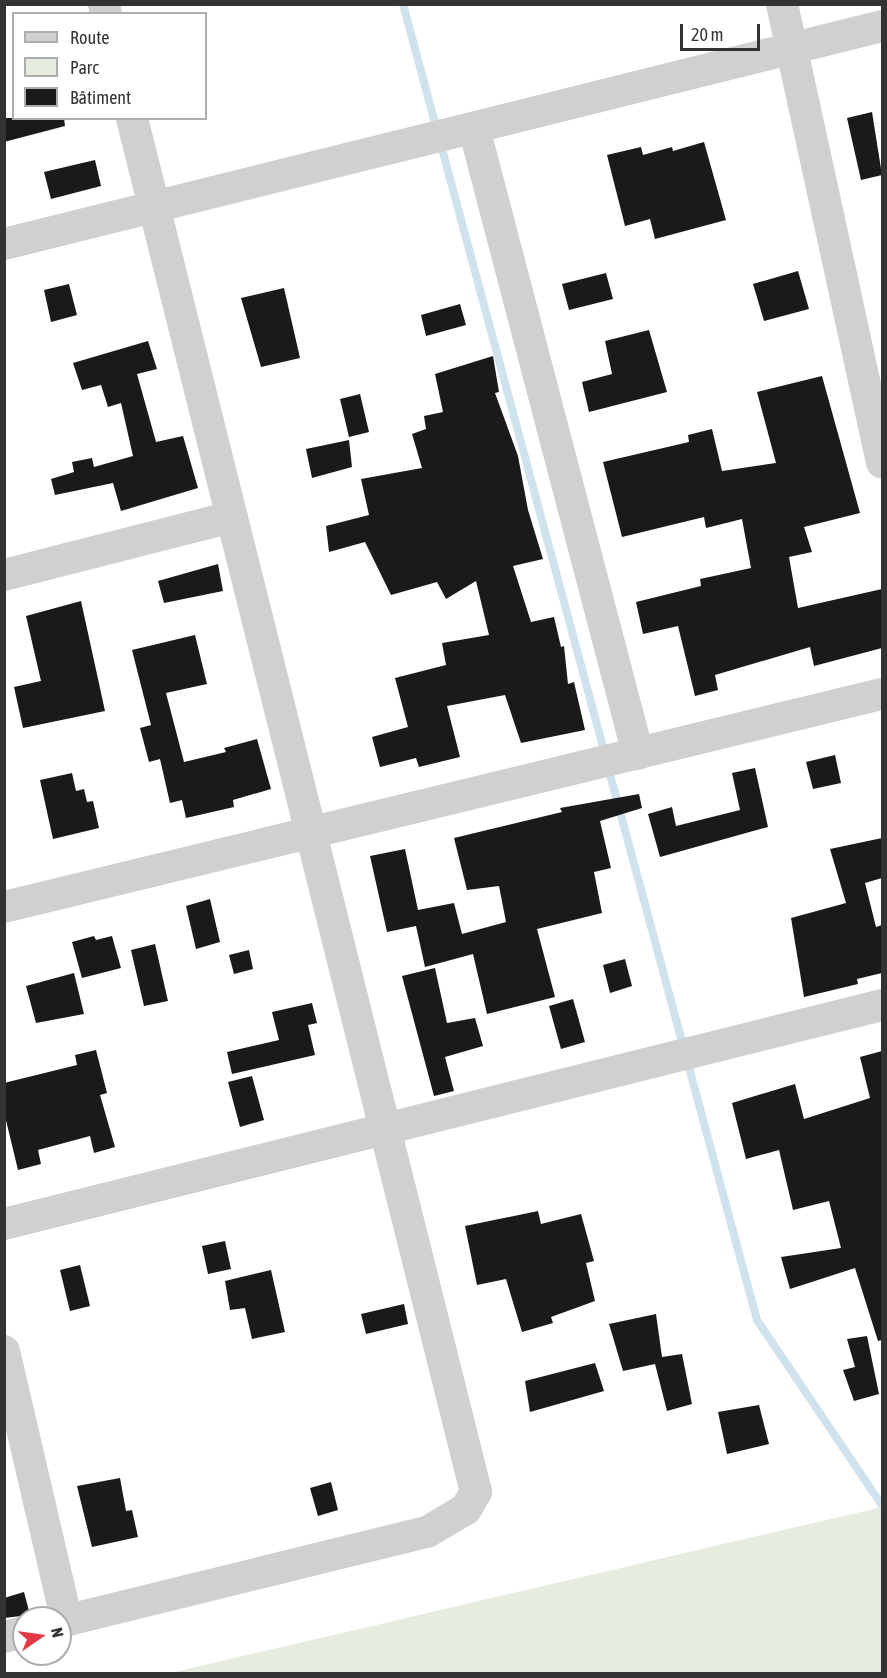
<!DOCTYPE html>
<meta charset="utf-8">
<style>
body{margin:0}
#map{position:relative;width:887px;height:1678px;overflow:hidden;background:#fff;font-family:"Asap Condensed",sans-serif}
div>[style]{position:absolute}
.green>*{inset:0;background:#e6ecdf}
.stream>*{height:8px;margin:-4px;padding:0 4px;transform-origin:4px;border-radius:4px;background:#cfe2ee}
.building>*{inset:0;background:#1a1a1a}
.minor>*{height:32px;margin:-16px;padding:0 16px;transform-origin:16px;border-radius:16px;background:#d0d0d0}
span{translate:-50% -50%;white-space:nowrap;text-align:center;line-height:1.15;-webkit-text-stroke:6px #fff;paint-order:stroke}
.frame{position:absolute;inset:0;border:6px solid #333;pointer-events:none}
.legend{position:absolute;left:12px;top:12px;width:195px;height:108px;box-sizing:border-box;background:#fff;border:2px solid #adadad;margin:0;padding:8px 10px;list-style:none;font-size:18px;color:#333}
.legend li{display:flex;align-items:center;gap:12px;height:30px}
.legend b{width:30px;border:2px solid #adadad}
.north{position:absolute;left:12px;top:1606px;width:60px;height:60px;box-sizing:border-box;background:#fff;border:2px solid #adadad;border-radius:50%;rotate:77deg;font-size:16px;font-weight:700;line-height:24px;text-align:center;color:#333}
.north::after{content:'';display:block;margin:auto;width:21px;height:27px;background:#e63946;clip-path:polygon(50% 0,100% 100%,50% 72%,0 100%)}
.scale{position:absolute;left:680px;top:24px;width:80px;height:27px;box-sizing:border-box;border:3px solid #333;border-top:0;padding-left:8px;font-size:18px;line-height:21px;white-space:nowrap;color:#333;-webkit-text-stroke:4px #fff;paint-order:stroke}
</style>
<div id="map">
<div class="green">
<div style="clip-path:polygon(882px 1507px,882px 1673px,170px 1673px)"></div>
</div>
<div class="stream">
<div style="left:403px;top:4px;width:777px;rotate:74.93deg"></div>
<div style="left:608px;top:767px;width:573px;rotate:74.92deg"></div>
<div style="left:757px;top:1320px;width:223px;rotate:56deg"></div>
</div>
<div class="building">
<div style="clip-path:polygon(872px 112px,882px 175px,861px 180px,847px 118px)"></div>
<div style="clip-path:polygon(4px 118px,64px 118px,65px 126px,4px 142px)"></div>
<div style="clip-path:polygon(704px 142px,726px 220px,655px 239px,650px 219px,625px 226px,607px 155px,641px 147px,643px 155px,672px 147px,673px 151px)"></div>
<div style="clip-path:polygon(95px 160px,101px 186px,51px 199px,44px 172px)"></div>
<div style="clip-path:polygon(798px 271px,809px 309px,764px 321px,753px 284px)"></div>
<div style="clip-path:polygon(606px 273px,613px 299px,569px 310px,562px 284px)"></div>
<div style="clip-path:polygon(69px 284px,77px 315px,51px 322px,44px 290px)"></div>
<div style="clip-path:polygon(284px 288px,300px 358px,261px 367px,241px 298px)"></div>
<div style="clip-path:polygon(460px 304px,466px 325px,426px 336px,421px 315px)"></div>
<div style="clip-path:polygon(649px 330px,667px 392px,589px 412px,582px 382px,612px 374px,605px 341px)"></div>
<div style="clip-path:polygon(148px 341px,157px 369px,137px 374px,156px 442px,183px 436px,198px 488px,121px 511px,113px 483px,55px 495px,51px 479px,74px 472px,72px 462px,92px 458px,94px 467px,133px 456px,121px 403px,108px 407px,101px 385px,82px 390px,73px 363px)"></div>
<div style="clip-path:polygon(493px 356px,499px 392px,495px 393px,518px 456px,528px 510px,543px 559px,513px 566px,531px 622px,554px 617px,561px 647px,564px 646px,568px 684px,574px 682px,585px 730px,521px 743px,505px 695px,447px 706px,460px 757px,419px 767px,416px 758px,380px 767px,372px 737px,408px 727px,395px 678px,446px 665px,442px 643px,489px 635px,476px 581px,446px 599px,437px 582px,391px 595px,365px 542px,329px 552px,326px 526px,369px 515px,361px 479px,422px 468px,412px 434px,426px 429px,424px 416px,443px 412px,435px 374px)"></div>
<div style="clip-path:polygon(822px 376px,860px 513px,804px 527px,812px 552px,789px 557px,798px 608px,882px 589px,882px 648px,814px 666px,810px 647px,715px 675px,718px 690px,695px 696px,678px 626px,643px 634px,636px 602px,701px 586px,700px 579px,751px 568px,742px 519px,706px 528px,704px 517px,622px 537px,603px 462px,689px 442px,688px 435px,712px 429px,722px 471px,776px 463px,757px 392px)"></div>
<div style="clip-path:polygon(360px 394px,369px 432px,349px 437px,340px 399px)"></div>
<div style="clip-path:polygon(349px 440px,352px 467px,312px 478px,306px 449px)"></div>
<div style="clip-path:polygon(218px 564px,223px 591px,164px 603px,158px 581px)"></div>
<div style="clip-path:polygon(81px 601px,105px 711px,23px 728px,14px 687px,41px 681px,26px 616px)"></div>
<div style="clip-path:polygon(195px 635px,207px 684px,166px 693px,184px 762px,226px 752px,224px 748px,257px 739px,271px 789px,233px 800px,234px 807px,186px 818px,182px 800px,170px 803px,160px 759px,149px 762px,140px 728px,151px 725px,132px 650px)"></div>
<div style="clip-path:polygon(835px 755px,841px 783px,813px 789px,806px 762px)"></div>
<div style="clip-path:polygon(755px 768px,768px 827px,660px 857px,648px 814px,672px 807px,676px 826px,740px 810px,732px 773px)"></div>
<div style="clip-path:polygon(72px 773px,76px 791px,84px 789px,87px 802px,93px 801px,99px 828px,53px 839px,40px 780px)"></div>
<div style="clip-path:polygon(639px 794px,642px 808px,600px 821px,611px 868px,594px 872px,602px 913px,537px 929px,555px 997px,487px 1014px,473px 954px,425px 967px,416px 926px,387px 932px,370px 856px,405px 849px,418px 910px,454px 903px,462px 934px,506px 922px,499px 886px,467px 890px,454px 838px,562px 812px,560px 808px)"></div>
<div style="clip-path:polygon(882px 838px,882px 878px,865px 883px,876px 927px,882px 925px,882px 973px,857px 979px,858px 984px,804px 997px,791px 918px,846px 903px,830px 849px)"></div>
<div style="clip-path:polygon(210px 899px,220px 942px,196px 949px,186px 906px)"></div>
<div style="clip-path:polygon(94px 936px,96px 940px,112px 936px,121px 968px,82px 978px,72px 942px)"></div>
<div style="clip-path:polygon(155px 944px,168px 1001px,144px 1006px,131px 950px)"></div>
<div style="clip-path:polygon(249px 950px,253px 969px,234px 974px,229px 955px)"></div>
<div style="clip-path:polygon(625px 959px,632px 986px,610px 993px,603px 965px)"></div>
<div style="clip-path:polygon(435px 968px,447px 1023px,475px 1018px,483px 1046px,445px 1057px,454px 1091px,434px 1096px,402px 976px)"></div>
<div style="clip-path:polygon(74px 973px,84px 1014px,36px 1023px,26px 986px)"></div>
<div style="clip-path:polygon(573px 999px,585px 1042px,561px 1049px,549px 1006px)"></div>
<div style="clip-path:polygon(312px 1003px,317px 1023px,308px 1025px,315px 1055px,232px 1074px,227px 1052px,279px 1040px,272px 1012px)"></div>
<div style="clip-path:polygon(96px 1050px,107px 1093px,100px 1095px,115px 1147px,94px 1153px,90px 1136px,38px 1150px,41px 1164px,18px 1170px,4px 1112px,4px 1083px,77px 1065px,75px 1055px)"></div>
<div style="clip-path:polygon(882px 1051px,882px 1340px,878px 1341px,855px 1268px,790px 1289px,781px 1257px,841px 1248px,829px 1201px,793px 1210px,779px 1150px,746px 1159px,732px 1103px,795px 1084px,804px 1119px,870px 1098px,860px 1057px)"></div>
<div style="clip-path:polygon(252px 1076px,264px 1120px,240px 1127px,228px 1082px)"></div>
<div style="clip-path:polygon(538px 1211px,541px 1224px,581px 1214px,594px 1261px,586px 1263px,595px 1301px,551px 1317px,553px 1323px,522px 1332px,506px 1279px,477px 1285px,465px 1226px)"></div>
<div style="clip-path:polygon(225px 1241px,231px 1269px,208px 1274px,202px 1246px)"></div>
<div style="clip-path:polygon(80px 1265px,90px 1306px,70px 1311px,60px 1270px)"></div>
<div style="clip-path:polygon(271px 1270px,285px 1332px,252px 1339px,245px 1308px,230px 1310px,225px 1281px)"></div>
<div style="clip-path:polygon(404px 1304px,408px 1324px,366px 1334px,361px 1314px)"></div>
<div style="clip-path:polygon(656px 1314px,662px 1357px,682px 1354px,692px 1404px,667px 1411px,655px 1364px,623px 1371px,609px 1324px)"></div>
<div style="clip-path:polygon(867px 1336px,879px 1394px,854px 1401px,843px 1370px,855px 1367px,847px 1339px)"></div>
<div style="clip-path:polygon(595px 1363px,604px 1391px,530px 1412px,525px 1381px)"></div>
<div style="clip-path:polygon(759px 1405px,769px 1444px,727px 1454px,718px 1412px)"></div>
<div style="clip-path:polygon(120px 1478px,126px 1511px,132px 1510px,138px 1537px,92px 1547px,77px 1486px)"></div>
<div style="clip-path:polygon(331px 1482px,338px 1510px,318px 1516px,310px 1488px)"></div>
<div style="clip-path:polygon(24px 1592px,30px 1615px,4px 1618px,4px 1598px)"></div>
</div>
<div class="minor">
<div style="left:104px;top:4px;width:10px;rotate:79deg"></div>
<div style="left:782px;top:4px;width:469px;rotate:77.7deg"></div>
<div style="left:474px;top:128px;width:647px;rotate:75.32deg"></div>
<div style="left:4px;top:244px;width:905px;rotate:-13.94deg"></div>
<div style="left:4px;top:575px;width:235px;rotate:-14.3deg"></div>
<div style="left:4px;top:907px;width:903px;rotate:-13.64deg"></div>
<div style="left:4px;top:1224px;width:905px;rotate:-14.01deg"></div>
<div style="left:4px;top:1351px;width:277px;rotate:76.9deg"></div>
<div style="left:60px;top:1622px;width:378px;rotate:-13.8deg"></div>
<div style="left:427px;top:1532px;width:45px;rotate:-30.5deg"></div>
<div style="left:466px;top:1509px;width:20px;rotate:-60deg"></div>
<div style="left:476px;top:1492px;width:1416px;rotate:-104.06deg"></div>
<div style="left:4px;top:1637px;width:21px;rotate:-14deg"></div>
</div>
<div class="frame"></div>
<ul class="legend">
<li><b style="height:8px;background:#d0d0d0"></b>Route</li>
<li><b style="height:16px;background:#e6ecdf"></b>Parc</li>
<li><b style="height:16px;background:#1a1a1a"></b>Bâtiment</li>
</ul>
<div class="north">N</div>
<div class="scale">20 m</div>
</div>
